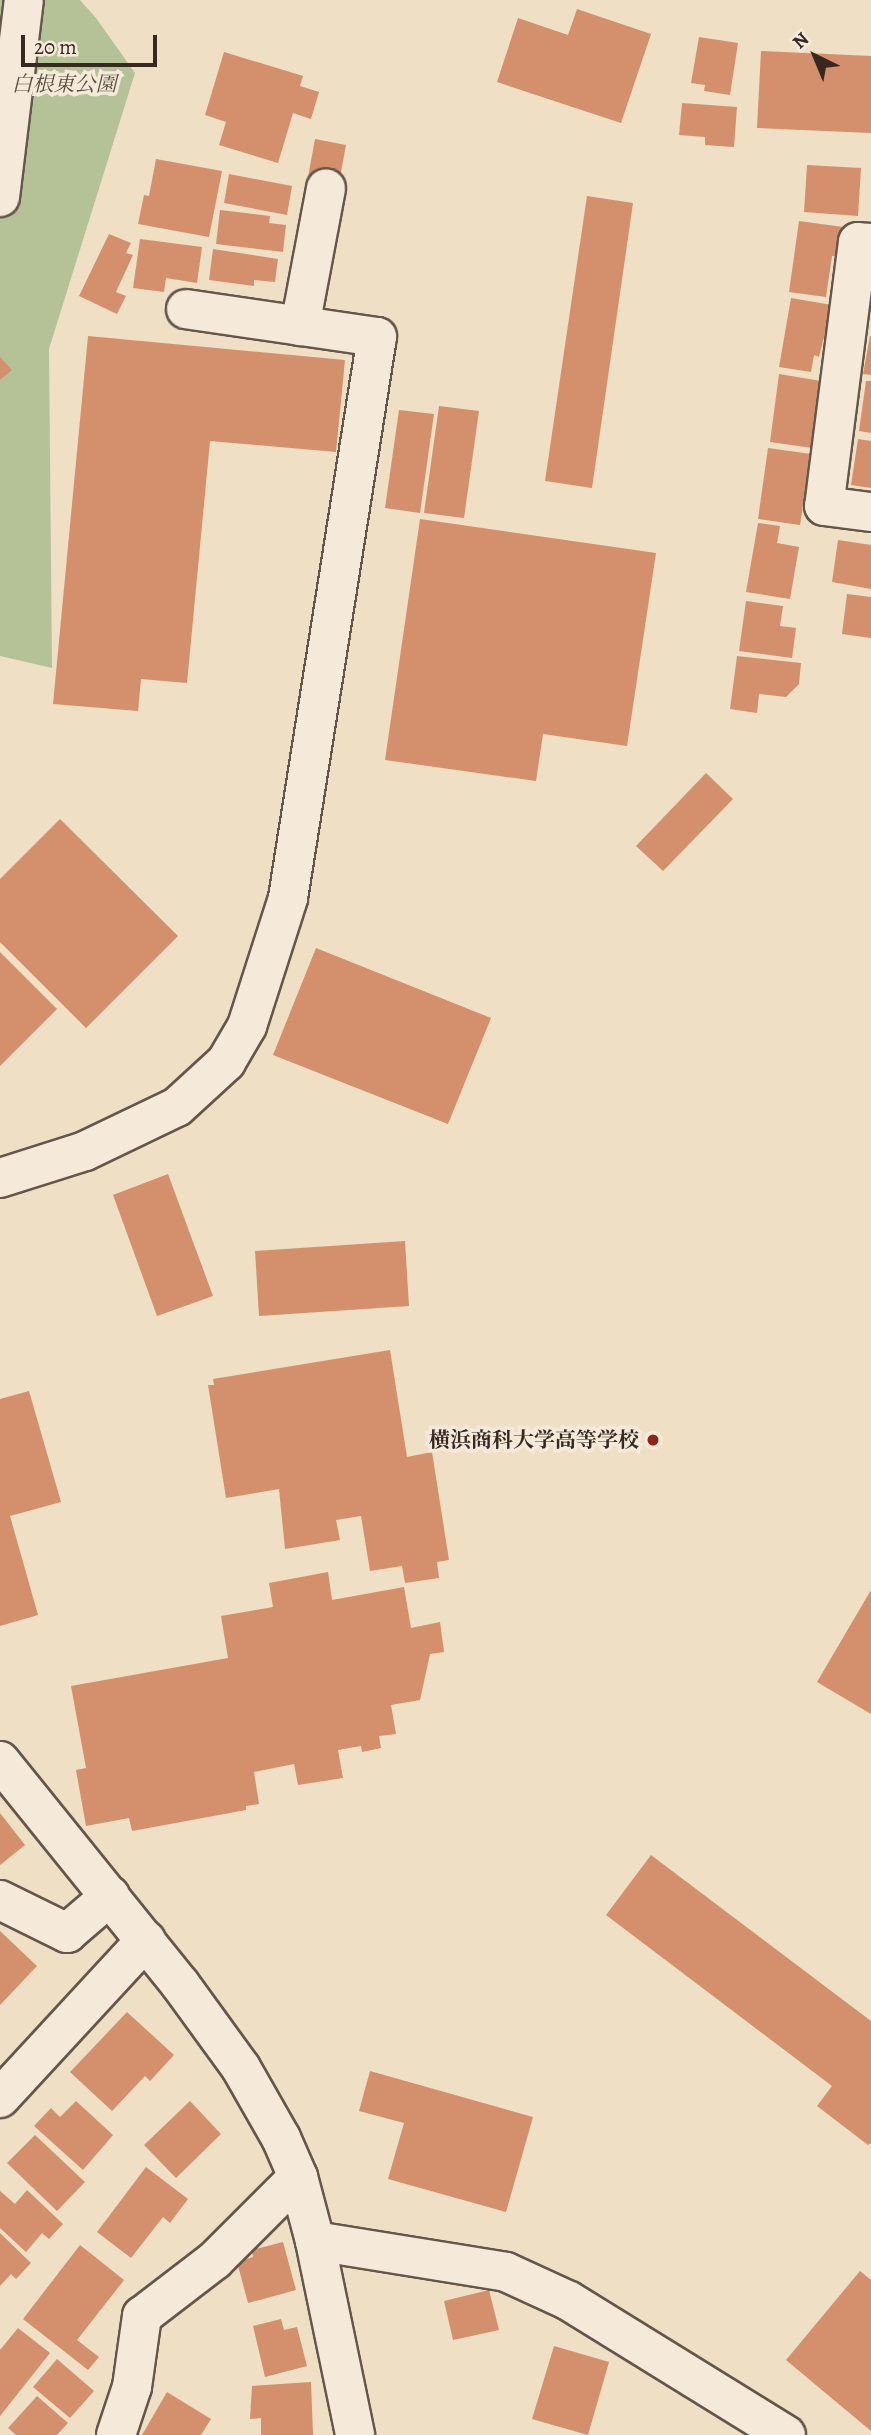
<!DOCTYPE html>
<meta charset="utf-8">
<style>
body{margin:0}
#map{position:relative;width:871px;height:2435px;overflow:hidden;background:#efdfc5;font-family:Alegreya,"Noto Serif JP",serif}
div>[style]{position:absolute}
.green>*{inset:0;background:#b5c297}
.building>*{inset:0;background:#d4906c}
.roads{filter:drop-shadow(2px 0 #65564b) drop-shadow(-2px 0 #65564b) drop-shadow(0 2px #65564b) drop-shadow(0 -2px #65564b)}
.minor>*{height:38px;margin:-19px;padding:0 19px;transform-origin:19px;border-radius:19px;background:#f5ead9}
.dots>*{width:19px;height:19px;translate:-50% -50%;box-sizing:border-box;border:4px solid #f5ead9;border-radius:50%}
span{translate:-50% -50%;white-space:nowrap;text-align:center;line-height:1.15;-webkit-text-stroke:7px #f5ead9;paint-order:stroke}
.park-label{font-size:21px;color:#564e3f;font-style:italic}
.poi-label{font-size:21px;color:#372822;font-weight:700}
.right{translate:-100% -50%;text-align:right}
.north{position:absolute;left:780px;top:21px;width:70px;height:70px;-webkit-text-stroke:5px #f5ead9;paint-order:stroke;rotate:317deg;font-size:19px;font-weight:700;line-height:28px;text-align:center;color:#372822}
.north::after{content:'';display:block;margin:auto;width:24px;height:32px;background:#372822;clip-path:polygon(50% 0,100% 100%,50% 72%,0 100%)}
.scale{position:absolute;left:21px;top:35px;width:136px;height:32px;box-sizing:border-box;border:4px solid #372822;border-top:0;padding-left:9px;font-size:21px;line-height:24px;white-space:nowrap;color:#372822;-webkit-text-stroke:5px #f5ead9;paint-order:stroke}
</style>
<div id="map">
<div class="green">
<div style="clip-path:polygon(0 0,80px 0,96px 18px,135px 73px,49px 349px,52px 668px,0 656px)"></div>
</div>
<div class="building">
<div style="clip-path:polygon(577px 9px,651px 34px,621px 123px,497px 82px,518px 18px,568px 35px)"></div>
<div style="clip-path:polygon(699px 37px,738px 43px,730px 95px,704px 91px,705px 85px,691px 83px)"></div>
<div style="clip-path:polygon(761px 51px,871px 56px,871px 133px,757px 128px)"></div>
<div style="clip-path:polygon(224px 52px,303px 76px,300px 86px,319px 92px,311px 119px,293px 113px,278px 163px,219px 145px,226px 122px,205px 115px)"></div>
<div style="clip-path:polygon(682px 103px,737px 107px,734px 147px,705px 145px,705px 137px,679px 135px)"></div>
<div style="clip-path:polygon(315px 139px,346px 145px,339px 183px,308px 177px)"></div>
<div style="clip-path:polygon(156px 159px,222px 171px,209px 237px,138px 224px,144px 195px,149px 196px)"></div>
<div style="clip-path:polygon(807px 165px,861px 168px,858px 216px,804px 212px)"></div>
<div style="clip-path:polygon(229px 174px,292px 186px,287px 215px,224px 203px)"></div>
<div style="clip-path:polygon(587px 196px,633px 203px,592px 488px,545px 481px)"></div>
<div style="clip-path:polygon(220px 210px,270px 216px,269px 223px,286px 225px,283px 252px,216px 244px)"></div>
<div style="clip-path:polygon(799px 221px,843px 227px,838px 257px,832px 256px,826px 297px,789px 292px)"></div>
<div style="clip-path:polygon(109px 234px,131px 243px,126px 253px,133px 255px,116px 292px,126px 296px,117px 314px,79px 296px)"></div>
<div style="clip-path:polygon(140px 239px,202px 247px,197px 283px,166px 278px,164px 292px,133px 288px)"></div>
<div style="clip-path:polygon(213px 249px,278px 259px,275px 282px,254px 280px,254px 286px,209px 280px)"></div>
<div style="clip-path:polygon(791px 298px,832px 305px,819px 357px,814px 355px,811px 372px,779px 367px)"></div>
<div style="clip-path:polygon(88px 336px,345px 360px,336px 452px,210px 441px,187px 683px,141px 679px,138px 711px,53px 704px)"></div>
<div style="clip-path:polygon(870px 336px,871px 336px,871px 375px,863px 374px)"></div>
<div style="clip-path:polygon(0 357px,12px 370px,0 380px)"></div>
<div style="clip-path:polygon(779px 374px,821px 381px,812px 448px,770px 442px)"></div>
<div style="clip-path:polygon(866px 381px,871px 381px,871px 433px,859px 431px)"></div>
<div style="clip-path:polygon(439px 406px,479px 411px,464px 518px,424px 513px)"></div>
<div style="clip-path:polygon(399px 410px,434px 414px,420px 513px,385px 508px)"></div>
<div style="clip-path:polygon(858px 439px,871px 441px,871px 488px,851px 485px)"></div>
<div style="clip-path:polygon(768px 448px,811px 454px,800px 525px,758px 519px)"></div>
<div style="clip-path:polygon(420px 519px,656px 553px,627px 746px,543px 734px,536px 781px,385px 760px)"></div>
<div style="clip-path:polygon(758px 523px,780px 526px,777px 543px,799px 547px,790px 599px,746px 592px)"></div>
<div style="clip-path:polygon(838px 540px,871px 545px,871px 589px,832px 582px)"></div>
<div style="clip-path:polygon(847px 594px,871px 597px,871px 638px,842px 634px)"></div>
<div style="clip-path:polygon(746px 601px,783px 606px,780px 626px,796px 628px,792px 658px,739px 651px)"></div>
<div style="clip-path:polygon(737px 656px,801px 663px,799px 684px,786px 697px,759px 694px,757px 713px,730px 709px)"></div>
<div style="clip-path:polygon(706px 773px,733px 799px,663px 871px,636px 846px)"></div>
<div style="clip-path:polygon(60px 819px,178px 936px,86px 1028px,0 942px,0 879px)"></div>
<div style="clip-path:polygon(316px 948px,491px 1018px,448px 1124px,273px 1055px)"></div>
<div style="clip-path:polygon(0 952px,57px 1009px,0 1066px)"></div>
<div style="clip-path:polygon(168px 1174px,213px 1296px,157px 1316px,113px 1195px)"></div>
<div style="clip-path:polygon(405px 1241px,409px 1306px,259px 1316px,255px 1251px)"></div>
<div style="clip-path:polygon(390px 1350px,407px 1457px,432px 1452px,449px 1560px,437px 1562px,439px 1578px,405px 1583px,402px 1566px,370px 1571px,361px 1516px,336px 1520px,340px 1540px,285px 1549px,279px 1489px,226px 1498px,208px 1385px,214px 1385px,213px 1379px)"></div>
<div style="clip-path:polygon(29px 1391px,61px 1502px,10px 1516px,38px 1615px,0 1626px,0 1399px)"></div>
<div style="clip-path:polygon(328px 1572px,332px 1600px,404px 1587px,411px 1628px,440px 1622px,444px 1652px,430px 1654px,420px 1700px,391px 1705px,396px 1734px,379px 1736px,381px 1748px,362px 1752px,361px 1746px,338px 1750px,343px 1778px,298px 1785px,294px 1764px,254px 1772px,259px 1804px,246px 1806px,246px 1810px,132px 1831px,129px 1818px,86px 1826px,76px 1770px,86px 1768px,71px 1686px,228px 1658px,221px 1616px,273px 1607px,269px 1583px)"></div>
<div style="clip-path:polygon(871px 1590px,871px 1714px,817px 1682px)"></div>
<div style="clip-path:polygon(0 1813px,25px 1845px,0 1865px)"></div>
<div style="clip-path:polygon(651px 1855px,871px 2021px,871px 2143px,868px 2145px,817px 2106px,832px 2086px,606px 1915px)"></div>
<div style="clip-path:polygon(0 1931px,37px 1966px,0 2005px)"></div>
<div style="clip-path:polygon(127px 2012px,174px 2055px,150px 2081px,145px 2076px,112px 2111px,70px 2072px)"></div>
<div style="clip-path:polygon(370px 2071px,533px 2117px,506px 2212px,388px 2179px,404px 2123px,359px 2111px)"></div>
<div style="clip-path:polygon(76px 2101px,113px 2135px,83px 2170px,34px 2126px,51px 2108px,60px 2117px)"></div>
<div style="clip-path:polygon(190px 2101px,221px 2134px,176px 2178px,144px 2145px)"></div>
<div style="clip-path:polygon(35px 2135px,85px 2182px,57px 2211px,7px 2163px)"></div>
<div style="clip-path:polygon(146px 2167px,188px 2199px,170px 2223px,163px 2217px,131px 2258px,97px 2232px)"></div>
<div style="clip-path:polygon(27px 2190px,63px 2224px,49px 2239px,42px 2233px,26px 2252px,0 2228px,0 2191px,15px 2204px)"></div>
<div style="clip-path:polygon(0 2233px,31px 2263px,16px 2279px,11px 2274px,0 2286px)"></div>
<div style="clip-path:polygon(283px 2242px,296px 2290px,248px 2303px,237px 2262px,253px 2257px,252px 2250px)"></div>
<div style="clip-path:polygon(80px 2245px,124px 2280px,77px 2340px,99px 2357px,88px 2370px,23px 2319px)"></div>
<div style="clip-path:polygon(860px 2271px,871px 2280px,871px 2431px,786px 2360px)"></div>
<div style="clip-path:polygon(489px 2290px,499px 2330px,453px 2340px,444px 2301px)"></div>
<div style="clip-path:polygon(281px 2319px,284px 2330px,297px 2327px,307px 2366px,265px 2377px,253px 2326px)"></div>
<div style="clip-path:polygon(18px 2328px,50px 2353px,0 2416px,0 2350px)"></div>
<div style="clip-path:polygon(554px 2346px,609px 2362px,588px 2435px,532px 2419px)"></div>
<div style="clip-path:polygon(57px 2359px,94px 2391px,70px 2418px,33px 2387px)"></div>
<div style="clip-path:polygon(311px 2382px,313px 2435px,261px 2435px,261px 2418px,250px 2419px,252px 2386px)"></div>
<div style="clip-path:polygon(167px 2392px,211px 2419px,201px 2435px,142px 2435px)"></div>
<div style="clip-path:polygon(37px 2396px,68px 2423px,57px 2435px,16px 2435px,8px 2428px)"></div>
</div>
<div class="roads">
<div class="minor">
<div style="left:0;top:197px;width:198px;rotate:-83.1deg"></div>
<div style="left:871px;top:243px;width:13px;rotate:-176deg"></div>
<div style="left:858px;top:242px;width:266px;rotate:97.3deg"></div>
<div style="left:824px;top:506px;width:47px;rotate:7.3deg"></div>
<div style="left:300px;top:326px;width:140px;rotate:-79.3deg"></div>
<div style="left:0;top:1178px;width:89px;rotate:-17.6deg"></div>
<div style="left:85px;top:1151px;width:102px;rotate:-25.6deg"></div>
<div style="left:177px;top:1107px;width:67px;rotate:-42.6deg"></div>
<div style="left:226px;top:1062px;width:42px;rotate:-59.7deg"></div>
<div style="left:247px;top:1026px;width:134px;rotate:-72.2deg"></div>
<div style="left:288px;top:898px;width:568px;rotate:-80.99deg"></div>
<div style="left:377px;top:337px;width:193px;rotate:-171.7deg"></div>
<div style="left:0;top:1761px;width:287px;rotate:51.1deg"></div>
<div style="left:180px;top:1984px;width:104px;rotate:54deg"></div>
<div style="left:241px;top:2068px;width:81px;rotate:60.3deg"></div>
<div style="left:281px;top:2138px;width:43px;rotate:66.4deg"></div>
<div style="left:298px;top:2177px;width:66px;rotate:75.1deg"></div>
<div style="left:315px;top:2241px;width:198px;rotate:78.3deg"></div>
<div style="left:0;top:1900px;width:75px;rotate:26.2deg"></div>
<div style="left:67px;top:1933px;width:57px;rotate:-40.7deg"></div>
<div style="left:0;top:2098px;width:215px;rotate:-47.3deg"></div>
<div style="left:315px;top:2241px;width:193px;rotate:9.2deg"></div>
<div style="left:506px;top:2272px;width:69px;rotate:24.7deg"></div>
<div style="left:569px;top:2301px;width:255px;rotate:31.7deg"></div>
<div style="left:116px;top:2435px;width:51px;rotate:-71.6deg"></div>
<div style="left:132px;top:2387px;width:72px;rotate:-82deg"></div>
<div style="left:142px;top:2316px;width:92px;rotate:-37.5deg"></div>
<div style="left:215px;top:2260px;width:117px;rotate:-45deg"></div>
</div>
</div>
<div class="dots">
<div style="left:653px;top:1440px;background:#8f2418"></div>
</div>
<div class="park-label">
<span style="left:64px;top:84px">白根東公園</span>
</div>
<div class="poi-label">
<span class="right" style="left:639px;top:1440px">横浜商科大学高等学校</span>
</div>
<div class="north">N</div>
<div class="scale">20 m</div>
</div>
